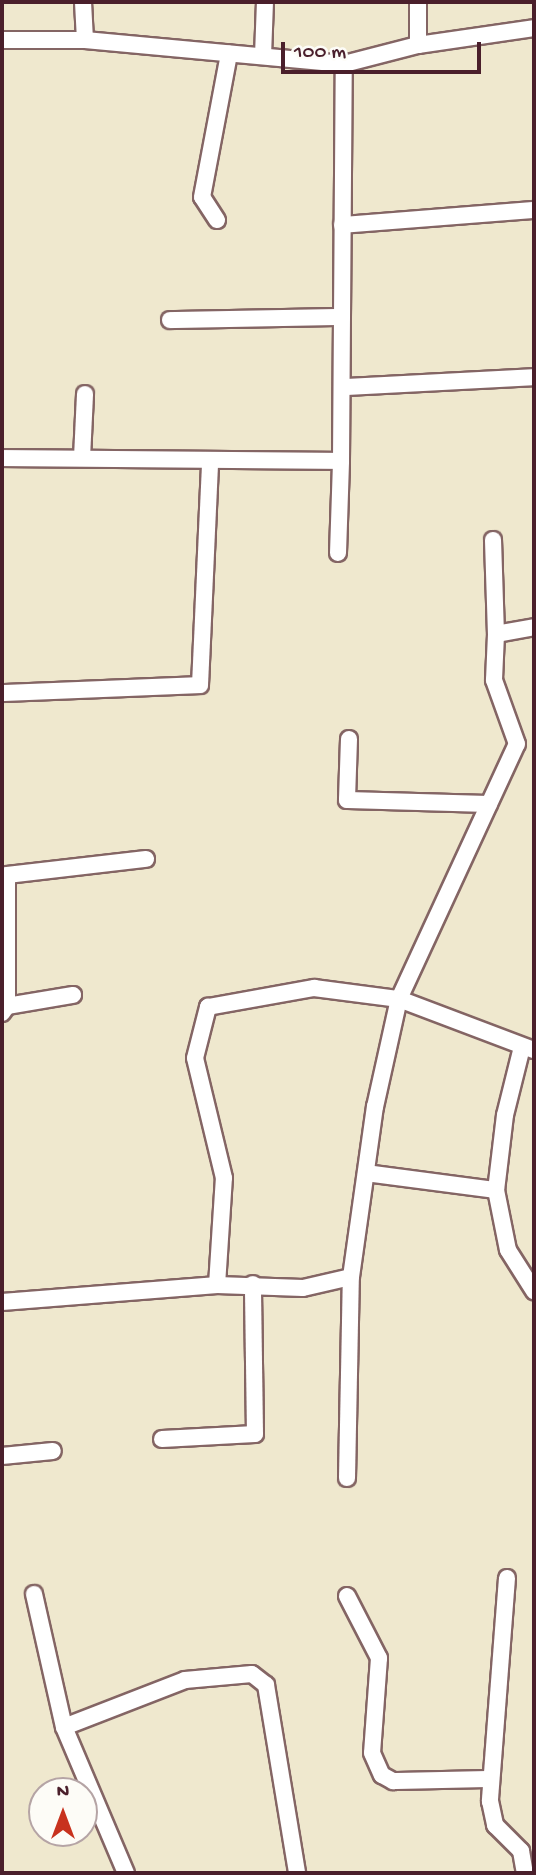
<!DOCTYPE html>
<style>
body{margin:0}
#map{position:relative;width:536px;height:1875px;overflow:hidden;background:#efe8ce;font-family:"Gochi Hand",sans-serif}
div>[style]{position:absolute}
.roads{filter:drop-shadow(2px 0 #846564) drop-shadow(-2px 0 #846564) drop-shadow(0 2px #846564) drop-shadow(0 -2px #846564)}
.minor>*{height:16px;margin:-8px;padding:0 8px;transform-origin:8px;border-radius:8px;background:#fff}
span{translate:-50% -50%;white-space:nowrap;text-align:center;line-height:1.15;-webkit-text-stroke:7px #fdfcf7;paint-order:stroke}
.frame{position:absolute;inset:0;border:4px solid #4a1f2b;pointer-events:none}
.north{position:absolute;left:28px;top:1777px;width:70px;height:70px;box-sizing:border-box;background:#fdfcf7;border:2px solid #b5a4a5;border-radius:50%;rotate:0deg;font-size:19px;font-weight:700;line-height:28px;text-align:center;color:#4a1f2b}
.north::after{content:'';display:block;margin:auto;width:24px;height:32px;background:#c8321e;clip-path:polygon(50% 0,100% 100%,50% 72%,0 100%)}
.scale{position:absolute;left:281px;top:42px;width:200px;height:32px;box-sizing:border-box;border:4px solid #4a1f2b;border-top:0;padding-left:9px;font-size:21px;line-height:24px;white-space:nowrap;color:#4a1f2b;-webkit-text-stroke:5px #fdfcf7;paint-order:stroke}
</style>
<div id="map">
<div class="roads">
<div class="minor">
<div style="left:83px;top:2px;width:38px;rotate:87deg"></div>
<div style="left:2px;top:40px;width:83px"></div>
<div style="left:85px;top:40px;width:260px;rotate:5.3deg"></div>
<div style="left:344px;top:64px;width:76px;rotate:-14.4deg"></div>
<div style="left:418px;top:45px;width:117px;rotate:-8.3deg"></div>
<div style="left:418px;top:45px;width:43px;rotate:-90deg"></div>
<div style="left:263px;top:56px;width:54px;rotate:-87.9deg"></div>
<div style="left:217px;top:220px;width:27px;rotate:-123deg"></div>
<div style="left:202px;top:197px;width:146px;rotate:-79.3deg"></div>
<div style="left:342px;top:225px;width:193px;rotate:-4.5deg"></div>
<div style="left:170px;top:320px;width:172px;rotate:-1deg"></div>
<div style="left:345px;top:387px;width:189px;rotate:-3deg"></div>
<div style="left:2px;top:458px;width:339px;rotate:0.5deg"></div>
<div style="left:341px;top:461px;width:397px;rotate:-89.6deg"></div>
<div style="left:82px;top:458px;width:64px;rotate:-87.3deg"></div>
<div style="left:493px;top:540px;width:94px;rotate:88.2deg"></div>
<div style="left:338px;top:553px;width:92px;rotate:-88.1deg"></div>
<div style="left:2px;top:693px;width:198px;rotate:-2.3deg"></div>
<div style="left:200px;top:685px;width:223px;rotate:-87.4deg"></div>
<div style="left:349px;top:739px;width:61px;rotate:91.9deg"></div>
<div style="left:347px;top:800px;width:142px;rotate:1.6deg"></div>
<div style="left:7px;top:1006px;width:67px;rotate:-9.5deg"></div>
<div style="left:2px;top:1013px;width:9px;rotate:-54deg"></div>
<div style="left:7px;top:1006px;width:131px;rotate:-90deg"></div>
<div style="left:7px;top:875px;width:140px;rotate:-6.6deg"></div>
<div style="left:522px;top:1047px;width:70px;rotate:104deg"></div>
<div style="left:505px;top:1115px;width:76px;rotate:96.8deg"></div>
<div style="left:496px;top:1190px;width:61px;rotate:78.7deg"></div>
<div style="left:508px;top:1250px;width:49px;rotate:57.6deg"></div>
<div style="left:366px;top:1173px;width:131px;rotate:7.5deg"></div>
<div style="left:217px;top:1285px;width:107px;rotate:-86.3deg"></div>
<div style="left:224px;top:1178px;width:123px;rotate:-103.6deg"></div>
<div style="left:195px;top:1058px;width:53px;rotate:-75.7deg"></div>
<div style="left:208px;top:1007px;width:108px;rotate:-10.2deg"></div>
<div style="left:314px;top:988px;width:86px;rotate:7.4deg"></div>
<div style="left:399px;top:999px;width:144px;rotate:20.7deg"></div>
<div style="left:2px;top:1302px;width:216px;rotate:-4.5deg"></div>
<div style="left:217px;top:1285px;width:86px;rotate:2deg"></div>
<div style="left:303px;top:1288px;width:49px;rotate:-12.9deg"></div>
<div style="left:351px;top:1277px;width:172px;rotate:-82deg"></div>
<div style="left:375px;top:1107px;width:111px;rotate:-77.5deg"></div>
<div style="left:399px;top:999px;width:281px;rotate:-65.2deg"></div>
<div style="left:517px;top:744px;width:68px;rotate:-109.8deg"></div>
<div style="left:494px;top:680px;width:46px;rotate:-87.5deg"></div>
<div style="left:496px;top:634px;width:39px;rotate:-10deg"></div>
<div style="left:162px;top:1439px;width:93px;rotate:-3.1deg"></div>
<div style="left:255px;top:1434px;width:150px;rotate:-90.8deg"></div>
<div style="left:2px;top:1456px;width:51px;rotate:-5.6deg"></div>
<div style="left:347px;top:1478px;width:201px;rotate:-88.9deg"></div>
<div style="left:507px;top:1578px;width:224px;rotate:94.4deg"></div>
<div style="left:490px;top:1801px;width:25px;rotate:78deg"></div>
<div style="left:495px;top:1825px;width:37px;rotate:45deg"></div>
<div style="left:521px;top:1851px;width:22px;rotate:80deg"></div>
<div style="left:34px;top:1594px;width:136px;rotate:77.3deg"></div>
<div style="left:64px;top:1727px;width:159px;rotate:67deg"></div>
<div style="left:347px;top:1596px;width:70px;rotate:62.7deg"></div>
<div style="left:379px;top:1658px;width:95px;rotate:94.2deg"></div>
<div style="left:372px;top:1753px;width:24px;rotate:66deg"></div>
<div style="left:382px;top:1775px;width:13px;rotate:29deg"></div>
<div style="left:393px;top:1781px;width:98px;rotate:-1.2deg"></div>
<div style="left:64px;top:1727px;width:130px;rotate:-21.2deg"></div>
<div style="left:185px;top:1680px;width:67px;rotate:-5.1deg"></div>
<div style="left:252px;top:1674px;width:18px;rotate:38deg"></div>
<div style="left:266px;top:1685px;width:191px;rotate:80.6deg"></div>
</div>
</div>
<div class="frame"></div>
<div class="north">N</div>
<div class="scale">100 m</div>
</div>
